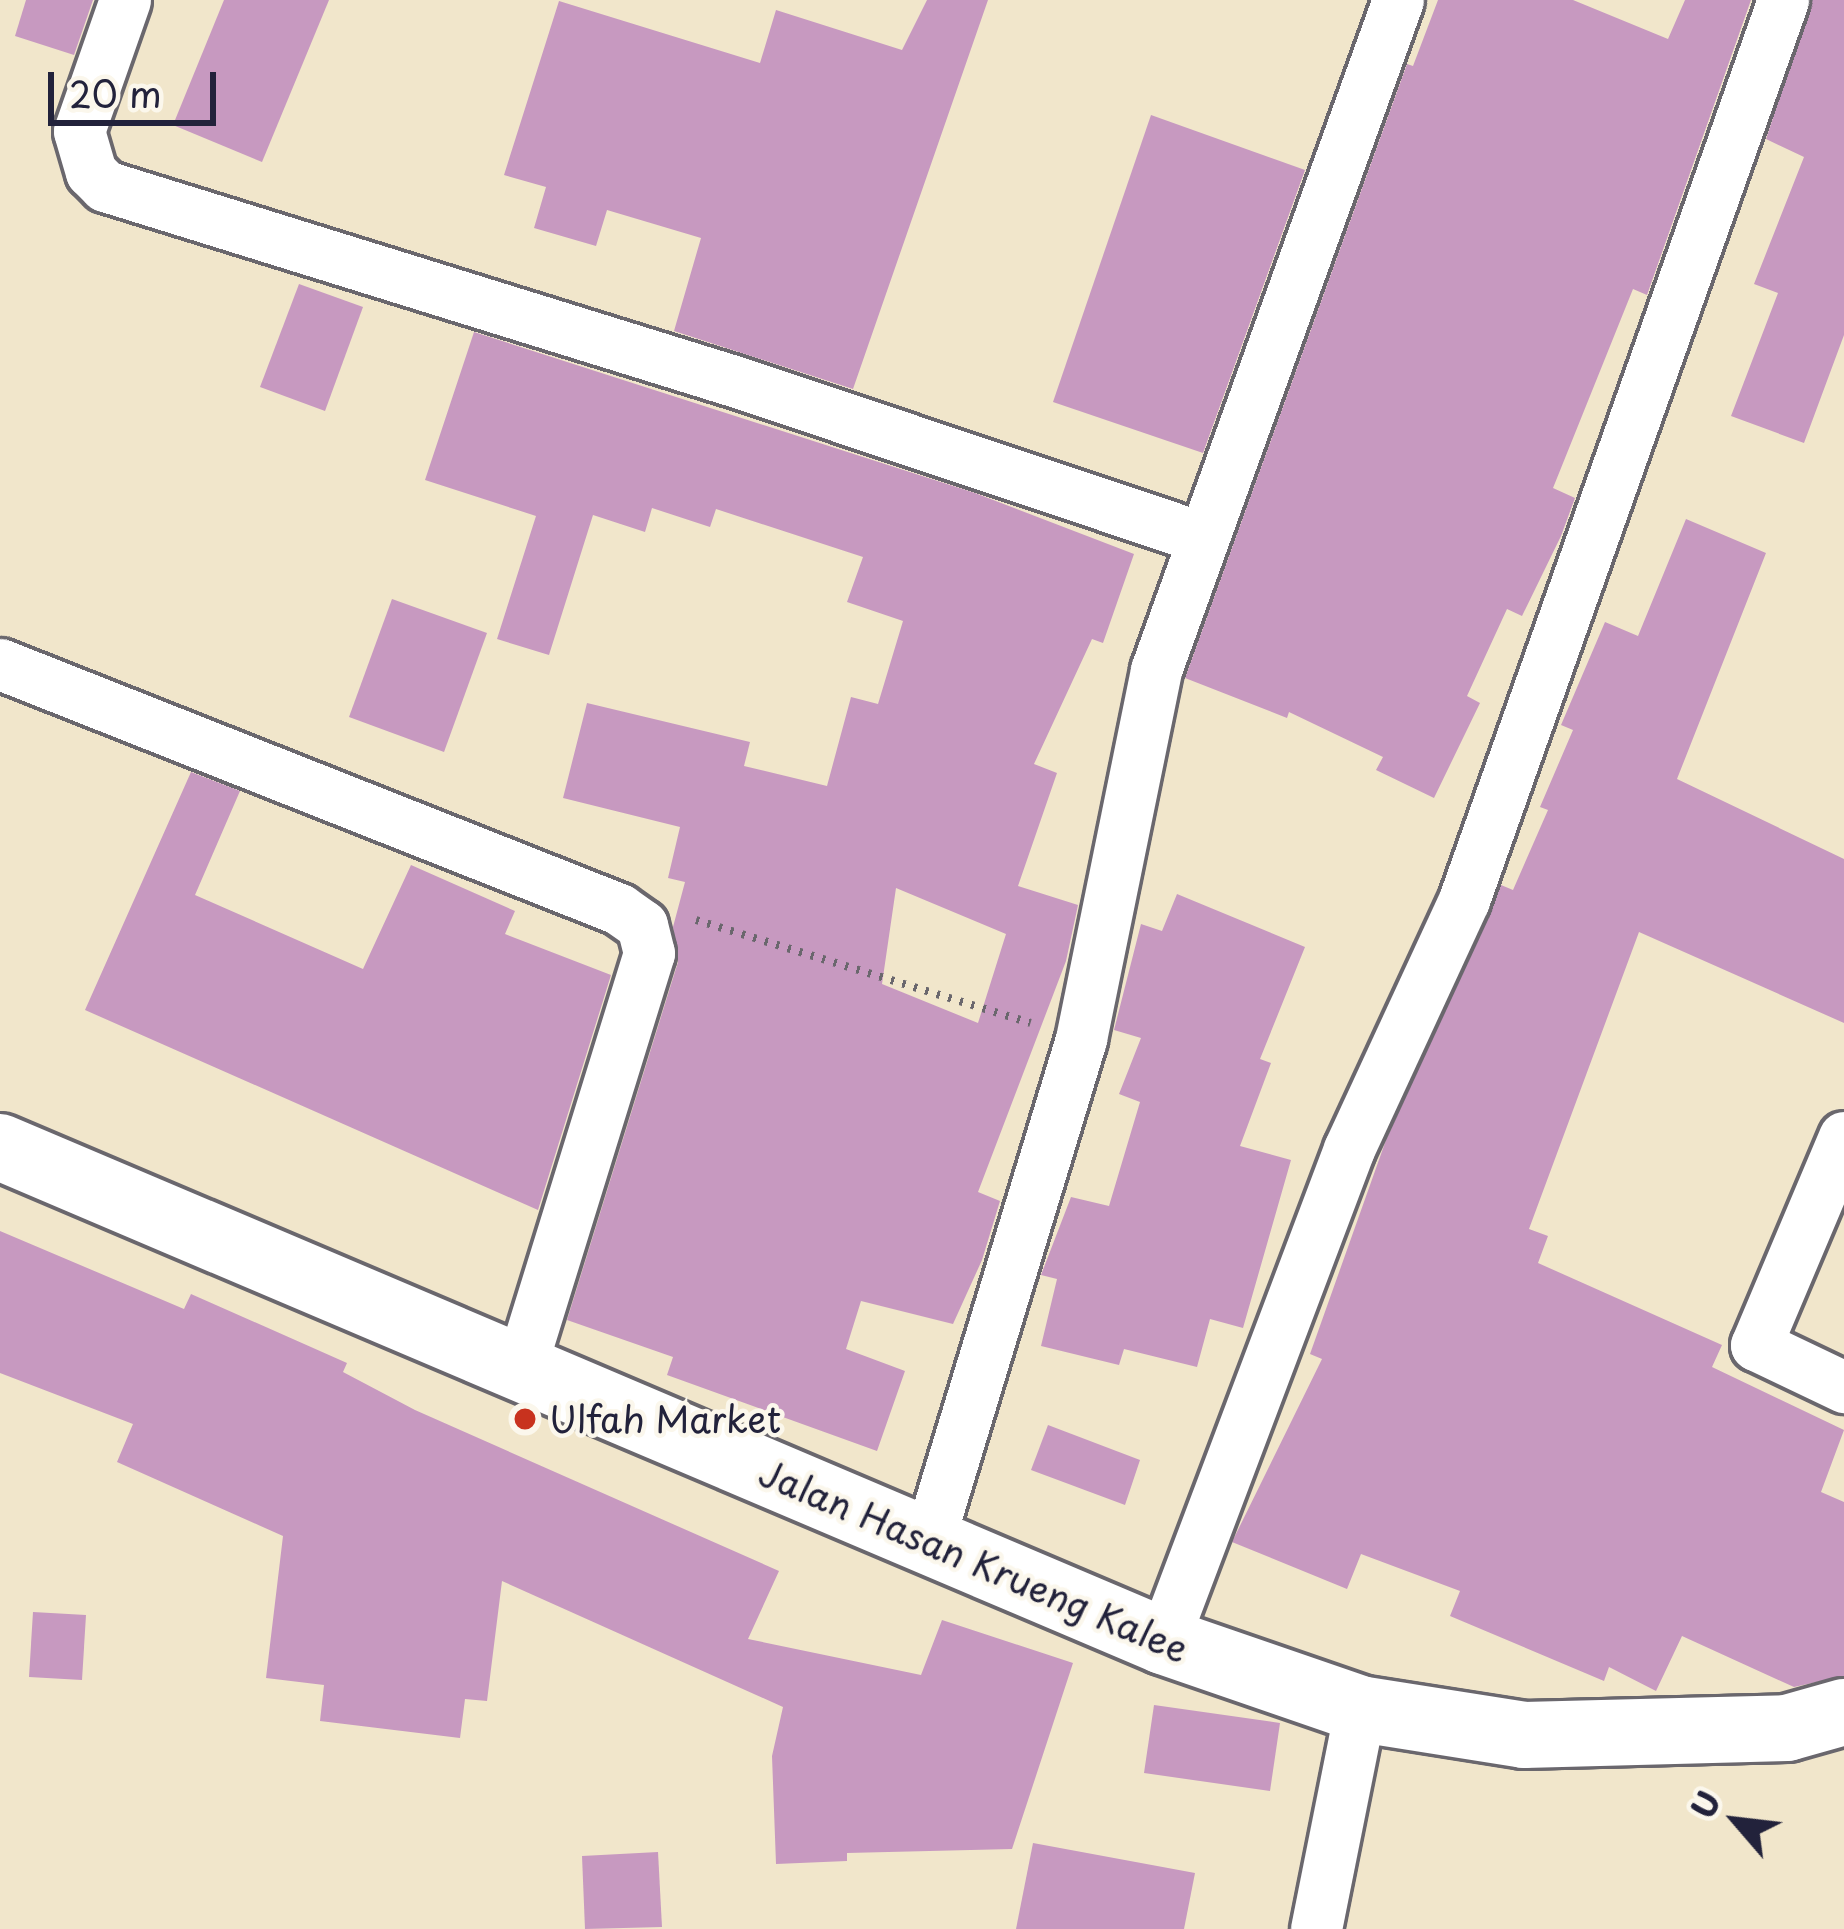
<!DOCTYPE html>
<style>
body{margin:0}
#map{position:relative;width:1844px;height:1929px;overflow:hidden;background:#f1e6cb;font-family:"Playpen Sans",sans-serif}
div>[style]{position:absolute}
.building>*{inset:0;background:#c799c0}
.path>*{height:8px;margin-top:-4px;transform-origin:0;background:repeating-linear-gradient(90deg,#6a676d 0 3px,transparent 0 12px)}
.roads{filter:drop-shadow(3px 0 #6a676d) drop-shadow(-3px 0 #6a676d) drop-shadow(0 3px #6a676d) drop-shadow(0 -3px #6a676d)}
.minor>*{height:51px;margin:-25.5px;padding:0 25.5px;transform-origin:25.5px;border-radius:25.5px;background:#fff}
.tertiary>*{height:66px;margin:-33px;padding:0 33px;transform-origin:33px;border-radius:33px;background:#fff}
.dots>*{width:33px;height:33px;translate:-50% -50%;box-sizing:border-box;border:6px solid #fbf7ec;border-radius:50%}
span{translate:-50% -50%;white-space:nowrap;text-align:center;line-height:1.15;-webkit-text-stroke:9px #fbf7ec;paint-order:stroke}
.poi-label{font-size:36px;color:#22223b}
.left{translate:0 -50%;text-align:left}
.street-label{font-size:36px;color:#22223b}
.north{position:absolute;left:1676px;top:1761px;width:120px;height:120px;-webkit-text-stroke:9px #fbf7ec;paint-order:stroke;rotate:298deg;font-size:33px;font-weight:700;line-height:48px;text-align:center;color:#22223b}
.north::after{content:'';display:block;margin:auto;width:42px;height:54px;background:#22223b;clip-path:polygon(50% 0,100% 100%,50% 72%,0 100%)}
.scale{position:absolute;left:48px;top:72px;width:168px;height:54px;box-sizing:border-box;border:6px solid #22223b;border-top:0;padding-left:15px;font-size:36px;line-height:42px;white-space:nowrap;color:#22223b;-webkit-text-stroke:9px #fbf7ec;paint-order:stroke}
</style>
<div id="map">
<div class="building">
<div style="clip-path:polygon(26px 0,93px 0,74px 55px,15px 36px)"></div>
<div style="clip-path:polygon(224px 0,329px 0,262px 162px,173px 125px)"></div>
<div style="clip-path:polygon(927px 0,988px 0,853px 389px,674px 331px,701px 238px,607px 210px,596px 246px,534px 228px,546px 187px,504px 175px,559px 1px,760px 63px,776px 10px,902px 50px)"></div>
<div style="clip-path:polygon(1438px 0,1573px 0,1668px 39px,1685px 0,1751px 0,1647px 295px,1633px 289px,1553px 488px,1575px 498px,1561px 536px,1522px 616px,1507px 609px,1467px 696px,1480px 703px,1434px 798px,1376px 770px,1383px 757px,1289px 712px,1287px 718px,1185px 678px,1407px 64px,1413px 66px)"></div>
<div style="clip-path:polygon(1812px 0,1844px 0,1844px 335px,1804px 443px,1731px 416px,1778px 293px,1754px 284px,1804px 157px,1766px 139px)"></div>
<div style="clip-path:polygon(1151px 115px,1305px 170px,1203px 453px,1053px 402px)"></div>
<div style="clip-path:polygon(299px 284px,363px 307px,325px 411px,260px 387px)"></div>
<div style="clip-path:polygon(evenodd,474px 332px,975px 493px,1134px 554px,1103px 643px,1092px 639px,1034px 764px,1057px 773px,1018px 886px,1078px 905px,1066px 961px,978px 1192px,1000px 1201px,982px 1260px,953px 1324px,861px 1301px,846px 1349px,905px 1371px,877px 1451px,667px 1375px,673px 1357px,567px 1320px,678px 962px,673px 927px,685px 882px,668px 878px,680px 827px,563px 798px,587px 703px,750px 742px,744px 766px,827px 786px,851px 697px,878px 704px,903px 621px,847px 602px,863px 557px,716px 509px,710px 527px,652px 508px,645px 532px,593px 515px,549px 655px,497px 639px,536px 516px,425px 480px,474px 332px,896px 888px,1006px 934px,978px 1023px,882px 984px,896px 888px)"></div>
<div style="clip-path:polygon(1686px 519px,1766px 553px,1677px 779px,1844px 859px,1844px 1023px,1639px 932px,1529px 1229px,1548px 1236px,1538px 1263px,1722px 1345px,1712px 1367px,1844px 1430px,1821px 1492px,1844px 1502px,1844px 1676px,1794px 1687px,1682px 1636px,1656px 1691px,1609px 1667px,1604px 1681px,1450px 1616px,1460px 1591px,1361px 1554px,1347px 1589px,1232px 1542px,1322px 1359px,1310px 1354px,1386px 1140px,1501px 885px,1513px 890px,1548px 810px,1540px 807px,1573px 730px,1561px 725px,1605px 622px,1638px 636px)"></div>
<div style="clip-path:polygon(392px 599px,487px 633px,444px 752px,349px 717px)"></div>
<div style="clip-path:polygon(191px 772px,240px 791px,195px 895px,363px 969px,411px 865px,515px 911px,505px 934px,611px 975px,538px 1210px,85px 1010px)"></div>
<div style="clip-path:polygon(1177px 894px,1305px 947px,1260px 1059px,1271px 1063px,1240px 1146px,1291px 1160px,1243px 1328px,1210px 1319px,1197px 1367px,1124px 1349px,1119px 1365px,1041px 1346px,1057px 1279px,1041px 1275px,1071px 1197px,1109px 1206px,1140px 1102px,1119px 1094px,1141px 1038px,1114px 1030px,1141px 924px,1162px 931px)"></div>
<div style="clip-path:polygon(0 1231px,184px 1309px,191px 1294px,347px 1363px,343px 1372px,415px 1410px,779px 1571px,748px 1639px,921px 1675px,942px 1620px,1073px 1663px,1012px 1849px,847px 1853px,847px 1861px,776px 1864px,772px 1756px,783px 1707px,502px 1581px,487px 1701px,465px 1699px,460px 1738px,320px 1721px,324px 1685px,266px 1678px,283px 1536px,117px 1462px,133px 1424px,0 1373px)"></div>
<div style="clip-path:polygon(1048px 1425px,1140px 1460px,1125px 1505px,1031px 1470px)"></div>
<div style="clip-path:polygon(33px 1612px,86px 1615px,82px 1680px,29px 1677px)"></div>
<div style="clip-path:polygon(1154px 1705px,1280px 1723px,1270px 1791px,1144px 1773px)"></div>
<div style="clip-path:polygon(1033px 1843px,1195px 1873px,1184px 1929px,1016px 1929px)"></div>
<div style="clip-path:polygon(658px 1852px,662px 1927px,585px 1929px,582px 1856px)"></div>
</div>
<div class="path">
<div style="left:696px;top:920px;width:350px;rotate:17.1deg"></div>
</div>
<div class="roads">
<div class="minor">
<div style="left:125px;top:0;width:139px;rotate:109.3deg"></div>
<div style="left:79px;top:131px;width:43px;rotate:73.7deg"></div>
<div style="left:91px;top:172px;width:20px;rotate:45deg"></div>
<div style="left:105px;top:186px;width:662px;rotate:17.23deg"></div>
<div style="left:737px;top:382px;width:488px;rotate:18.5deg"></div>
<div style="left:0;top:664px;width:666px;rotate:21.59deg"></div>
<div style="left:619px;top:909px;width:28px;rotate:35deg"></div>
<div style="left:642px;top:925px;width:29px;rotate:76deg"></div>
<div style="left:649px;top:953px;width:436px;rotate:107.2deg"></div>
<div style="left:1844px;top:1137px;width:226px;rotate:112.9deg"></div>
<div style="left:1756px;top:1345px;width:98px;rotate:25.5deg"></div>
<div style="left:928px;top:1543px;width:527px;rotate:-73.11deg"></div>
<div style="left:1081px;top:1039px;width:377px;rotate:-78.5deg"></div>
<div style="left:1156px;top:670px;width:712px;rotate:-70.14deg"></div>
<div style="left:1163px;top:1641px;width:526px;rotate:-69.29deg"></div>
<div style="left:1349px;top:1149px;width:274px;rotate:-65.2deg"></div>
<div style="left:1464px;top:900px;width:955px;rotate:-70.48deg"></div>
<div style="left:1316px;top:1929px;width:224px;rotate:-78.7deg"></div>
</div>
<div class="tertiary">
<div style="left:0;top:1147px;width:1264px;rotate:23.01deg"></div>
<div style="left:1163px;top:1641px;width:208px;rotate:19deg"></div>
<div style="left:1360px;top:1709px;width:166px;rotate:9deg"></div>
<div style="left:1524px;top:1735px;width:263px;rotate:-1.5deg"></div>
<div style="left:1787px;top:1728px;width:59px;rotate:-15.7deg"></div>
</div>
</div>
<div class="dots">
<div style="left:525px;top:1419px;background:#c8321e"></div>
</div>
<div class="poi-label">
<span class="left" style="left:549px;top:1419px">Ulfah Market</span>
</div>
<div class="street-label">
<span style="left:974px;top:1560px;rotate:23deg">Jalan Hasan Krueng Kalee</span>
</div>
<div class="north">U</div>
<div class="scale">20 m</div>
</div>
